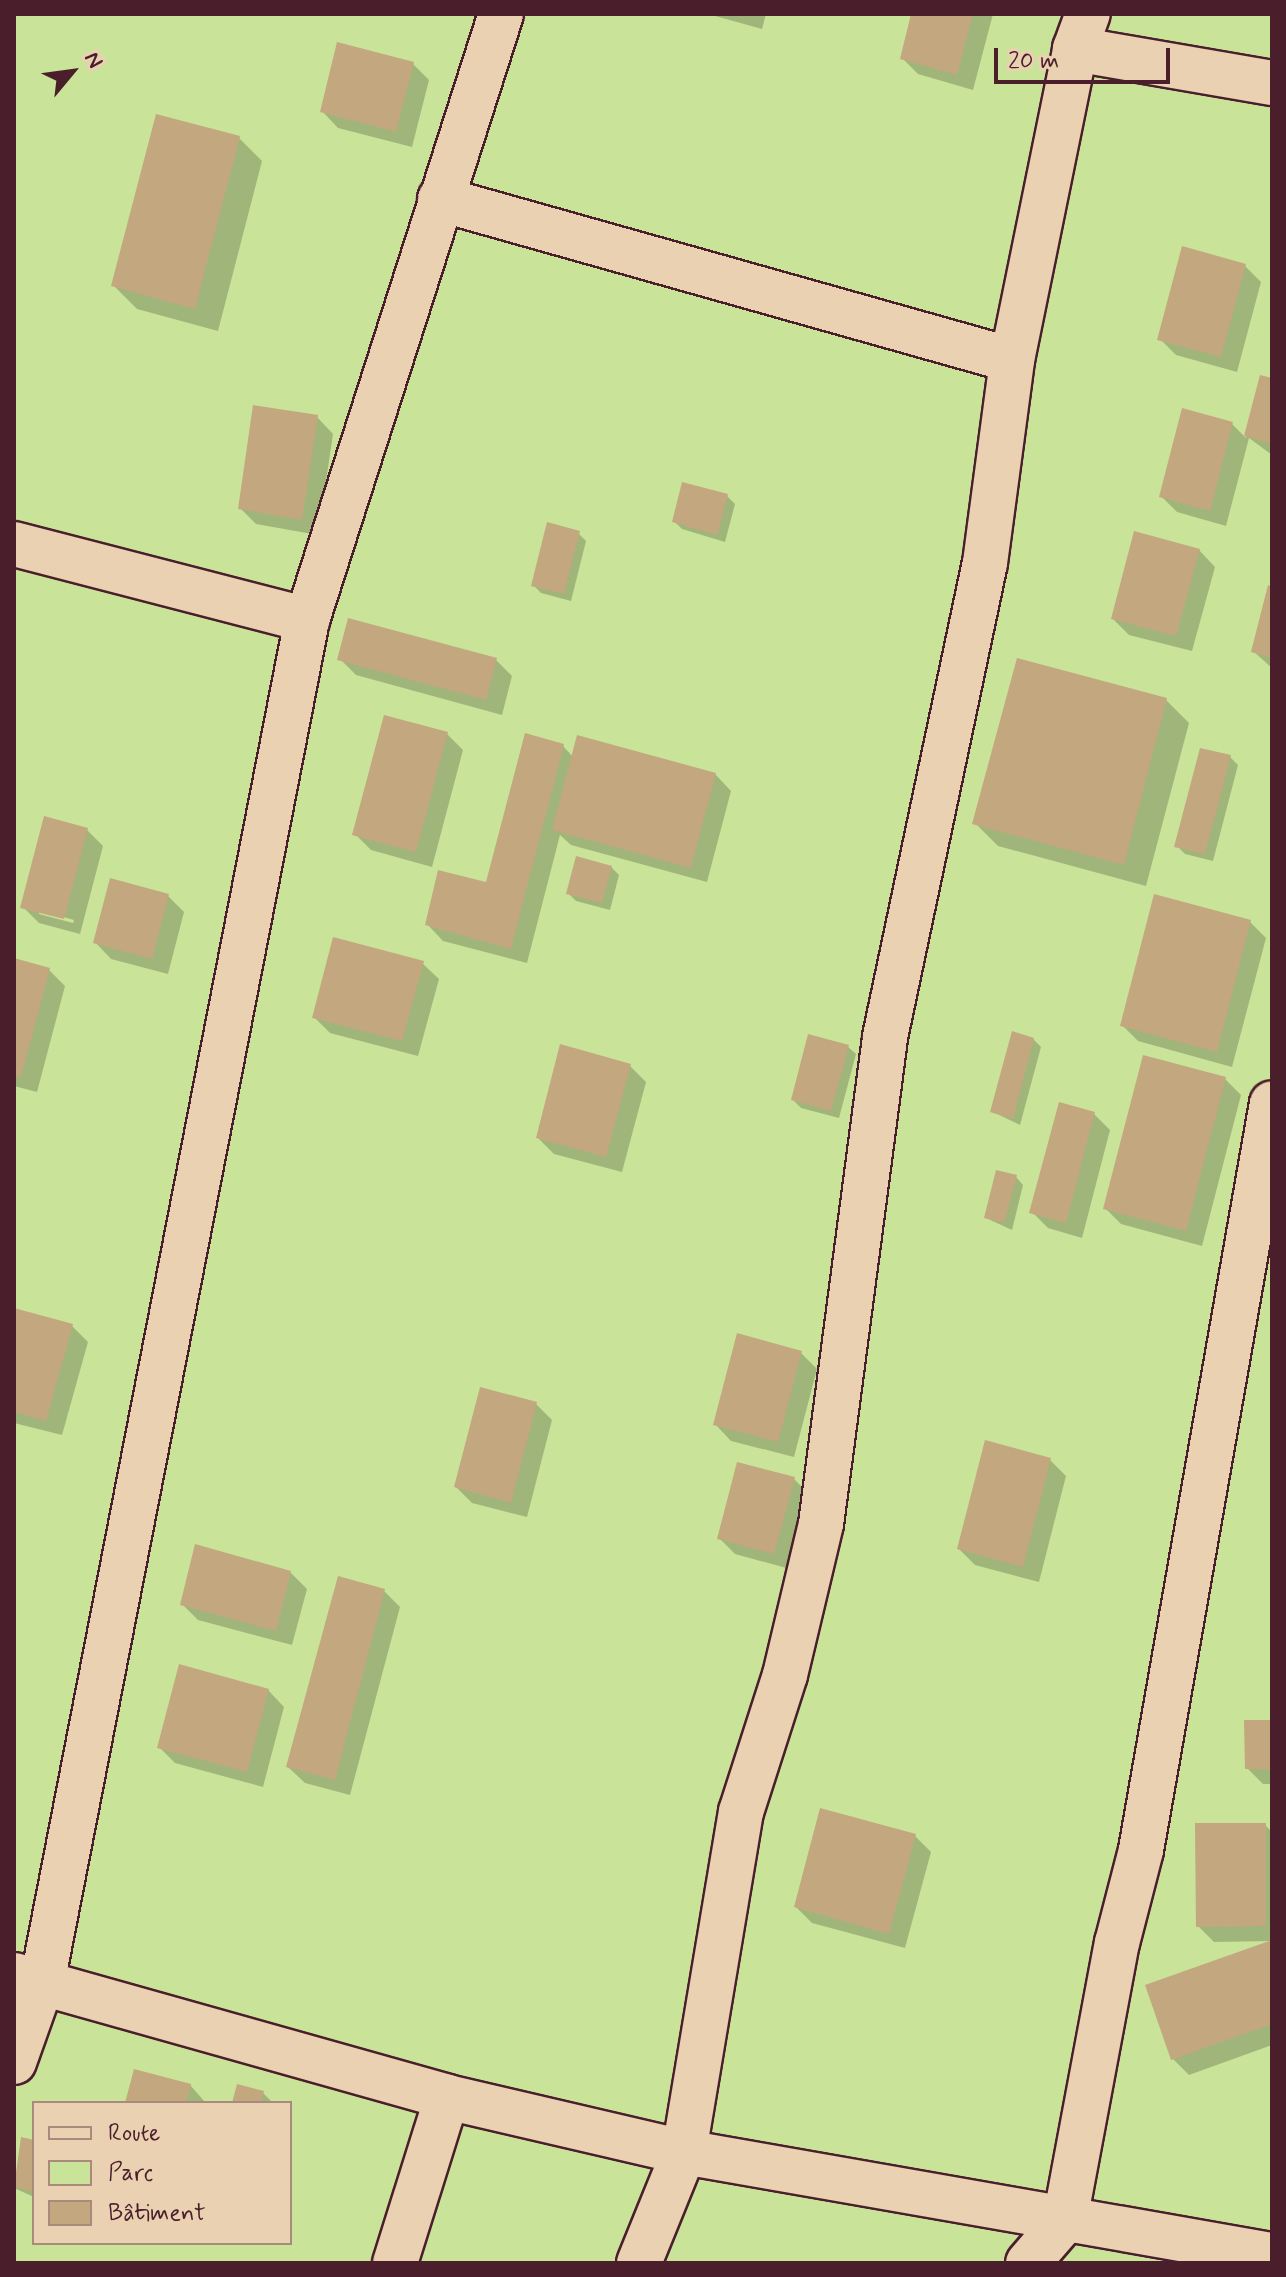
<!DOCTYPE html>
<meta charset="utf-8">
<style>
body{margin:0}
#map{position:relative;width:1286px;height:2277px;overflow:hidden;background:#e6ccaa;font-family:Mynerve,sans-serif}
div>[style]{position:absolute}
.green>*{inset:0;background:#c9e399}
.shadow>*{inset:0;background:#0003}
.building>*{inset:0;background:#c3a77f}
.roads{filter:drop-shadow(2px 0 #4a1f2b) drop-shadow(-2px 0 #4a1f2b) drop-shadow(0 2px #4a1f2b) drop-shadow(0 -2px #4a1f2b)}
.street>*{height:44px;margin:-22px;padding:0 22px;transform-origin:22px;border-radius:22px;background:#ead1b2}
span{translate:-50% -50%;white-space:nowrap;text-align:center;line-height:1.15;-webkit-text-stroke:7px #ead1b2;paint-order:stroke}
.frame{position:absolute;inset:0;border:16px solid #4a1f2b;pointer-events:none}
.legend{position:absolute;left:32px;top:2101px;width:260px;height:144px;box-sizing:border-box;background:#ead1b2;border:2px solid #aa8a7c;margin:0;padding:10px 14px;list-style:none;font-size:24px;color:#4a1f2b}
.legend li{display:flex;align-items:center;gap:16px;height:40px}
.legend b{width:40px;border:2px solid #aa8a7c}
.north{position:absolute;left:32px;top:32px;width:80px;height:80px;-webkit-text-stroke:6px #ead1b2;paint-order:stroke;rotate:61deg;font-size:22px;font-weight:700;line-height:32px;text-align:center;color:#4a1f2b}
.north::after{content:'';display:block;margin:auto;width:28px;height:36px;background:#4a1f2b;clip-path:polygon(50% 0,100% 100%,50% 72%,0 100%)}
.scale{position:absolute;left:994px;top:48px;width:176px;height:36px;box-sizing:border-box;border:4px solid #4a1f2b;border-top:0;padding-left:10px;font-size:24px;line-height:28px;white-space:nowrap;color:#4a1f2b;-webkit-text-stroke:6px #ead1b2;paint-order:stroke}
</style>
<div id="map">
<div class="green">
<div style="clip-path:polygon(evenodd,14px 14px,1272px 14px,1272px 2263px,14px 2263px,14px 14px,34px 2103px,290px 2103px,290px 2243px,34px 2243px,34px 2103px)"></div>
</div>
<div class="shadow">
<div style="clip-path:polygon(708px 14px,766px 14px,762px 29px)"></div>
<div style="clip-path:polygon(913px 14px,993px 14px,973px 90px,918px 74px,902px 58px)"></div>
<div style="clip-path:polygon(413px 64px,429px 80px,412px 147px,338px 128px,322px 111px)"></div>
<div style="clip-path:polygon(239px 138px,262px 161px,218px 331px,137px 309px,114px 286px)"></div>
<div style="clip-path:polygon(1245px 266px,1261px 282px,1237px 372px,1176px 355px,1160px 339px)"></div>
<div style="clip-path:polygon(1261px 378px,1272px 380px,1272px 455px,1249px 438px,1226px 526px,1177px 512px,1161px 496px,1232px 424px,1246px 438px)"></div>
<div style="clip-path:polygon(317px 417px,333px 434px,318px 535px,256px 524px,240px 508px)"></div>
<div style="clip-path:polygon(727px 496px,735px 504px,725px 542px,682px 529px,674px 521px)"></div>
<div style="clip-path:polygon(578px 533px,586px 541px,571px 601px,541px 593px,533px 585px)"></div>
<div style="clip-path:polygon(1199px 550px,1215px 567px,1192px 651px,1129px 635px,1113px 619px)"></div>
<div style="clip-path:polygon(1272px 589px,1272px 668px,1253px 651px)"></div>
<div style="clip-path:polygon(340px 659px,496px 660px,512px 676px,502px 715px,356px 675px)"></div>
<div style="clip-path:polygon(1166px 700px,1189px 723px,1146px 886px,998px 846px,975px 823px)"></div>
<div style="clip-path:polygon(447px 734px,463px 750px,432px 867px,371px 850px,355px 834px)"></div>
<div style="clip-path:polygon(563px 746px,573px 757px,715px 774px,731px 791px,707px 882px,571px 845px,560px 835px,527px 963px,443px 941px,427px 924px,487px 885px)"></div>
<div style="clip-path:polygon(1230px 757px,1238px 765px,1213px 861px,1185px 854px,1177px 846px)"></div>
<div style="clip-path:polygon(evenodd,87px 830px,103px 846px,80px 934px,39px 923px,23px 907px,87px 830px,39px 910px,74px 920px,73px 923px,39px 914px,39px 910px)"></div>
<div style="clip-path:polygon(611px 867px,619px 875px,610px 910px,576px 901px,568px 893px)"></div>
<div style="clip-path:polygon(168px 896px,184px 912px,168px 974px,111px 959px,95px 942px)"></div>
<div style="clip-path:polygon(1250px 922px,1266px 938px,1232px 1067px,1138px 1041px,1122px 1025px)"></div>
<div style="clip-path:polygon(14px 960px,49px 970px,65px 986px,37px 1092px,14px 1086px)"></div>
<div style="clip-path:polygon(422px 963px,439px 979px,418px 1056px,330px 1033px,314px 1017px)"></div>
<div style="clip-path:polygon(1033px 1039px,1041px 1047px,1020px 1125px,993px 1112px)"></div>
<div style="clip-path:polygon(848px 1047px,856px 1054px,839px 1118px,801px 1108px,793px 1100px)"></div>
<div style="clip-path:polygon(630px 1066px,646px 1082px,622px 1172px,554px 1154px,538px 1138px)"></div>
<div style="clip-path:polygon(1225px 1079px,1241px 1095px,1202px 1246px,1121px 1224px,1105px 1208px)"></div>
<div style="clip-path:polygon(1094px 1114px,1110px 1130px,1082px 1238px,1048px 1228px,1032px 1212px)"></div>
<div style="clip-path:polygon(1016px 1177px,1023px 1185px,1012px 1230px,986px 1218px)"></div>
<div style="clip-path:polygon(14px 1310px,72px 1326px,88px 1342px,62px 1435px,14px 1423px)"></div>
<div style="clip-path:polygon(801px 1353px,817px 1369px,794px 1457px,731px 1441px,715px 1424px)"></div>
<div style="clip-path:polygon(536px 1404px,552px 1420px,527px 1517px,472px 1503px,456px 1487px)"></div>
<div style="clip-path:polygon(1050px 1460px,1066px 1476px,1039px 1582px,975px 1565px,959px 1549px)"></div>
<div style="clip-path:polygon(794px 1479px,810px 1495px,790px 1569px,735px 1554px,719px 1538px)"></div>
<div style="clip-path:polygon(290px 1572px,307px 1589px,292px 1645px,198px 1620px,182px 1604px)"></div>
<div style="clip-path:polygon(384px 1591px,400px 1607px,350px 1795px,305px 1783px,288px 1767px)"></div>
<div style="clip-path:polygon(268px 1690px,284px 1707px,263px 1787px,175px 1763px,159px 1747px)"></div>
<div style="clip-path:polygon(1272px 1722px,1272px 1784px,1263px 1784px,1247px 1768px)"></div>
<div style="clip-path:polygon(1265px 1825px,1272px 1832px,1272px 1941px,1214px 1942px,1198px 1926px)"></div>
<div style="clip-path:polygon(915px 1836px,931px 1852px,905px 1948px,812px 1923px,796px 1907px)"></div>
<div style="clip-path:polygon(1272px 1942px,1272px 2045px,1189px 2075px,1173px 2059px)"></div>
<div style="clip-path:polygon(190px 2085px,206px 2103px,127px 2103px)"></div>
<div style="clip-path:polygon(263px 2093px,273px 2103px,234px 2103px)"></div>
<div style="clip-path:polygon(23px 2139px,34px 2142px,34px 2197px,14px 2188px)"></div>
</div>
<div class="building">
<div style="clip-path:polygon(911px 14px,973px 14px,957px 75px,900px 59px)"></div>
<div style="clip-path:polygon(337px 42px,414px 62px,396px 132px,320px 112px)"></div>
<div style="clip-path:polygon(156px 114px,240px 136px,195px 309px,111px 286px)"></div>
<div style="clip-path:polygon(1182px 246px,1246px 264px,1221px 357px,1157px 340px)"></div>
<div style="clip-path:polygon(1260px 375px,1272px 378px,1272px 444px,1244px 436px)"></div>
<div style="clip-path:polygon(253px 405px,318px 415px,302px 520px,238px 509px)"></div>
<div style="clip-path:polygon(1182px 408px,1233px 422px,1210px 511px,1159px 497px)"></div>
<div style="clip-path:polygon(682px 482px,728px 494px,717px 535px,672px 522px)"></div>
<div style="clip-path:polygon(547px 522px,580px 531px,564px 594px,531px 586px)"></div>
<div style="clip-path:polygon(1134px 531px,1200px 549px,1176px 636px,1111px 619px)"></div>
<div style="clip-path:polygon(1268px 585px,1272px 587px,1272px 658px,1251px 652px)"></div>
<div style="clip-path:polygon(348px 618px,497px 658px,486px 700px,337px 660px)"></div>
<div style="clip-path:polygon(1017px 658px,1167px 698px,1124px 865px,972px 824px)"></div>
<div style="clip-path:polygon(384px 715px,448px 732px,416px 852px,352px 835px)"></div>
<div style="clip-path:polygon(525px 733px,564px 744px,511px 949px,425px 925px,438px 870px,486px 882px)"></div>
<div style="clip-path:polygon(577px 735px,716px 773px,691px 868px,552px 830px)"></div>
<div style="clip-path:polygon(1200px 748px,1231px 755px,1205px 854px,1174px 847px)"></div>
<div style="clip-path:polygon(44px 816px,88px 828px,64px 919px,20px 908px)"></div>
<div style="clip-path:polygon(576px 856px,612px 866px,602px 903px,566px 894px)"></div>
<div style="clip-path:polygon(110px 878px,169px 894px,152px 959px,93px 943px)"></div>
<div style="clip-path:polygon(1154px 894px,1251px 920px,1217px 1052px,1120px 1026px)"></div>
<div style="clip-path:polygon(333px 937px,424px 961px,402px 1041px,312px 1018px)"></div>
<div style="clip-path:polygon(14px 958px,50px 968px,21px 1077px,14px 1075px)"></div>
<div style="clip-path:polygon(1012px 1031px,1034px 1038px,1013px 1119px,990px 1112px)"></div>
<div style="clip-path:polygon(808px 1034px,849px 1045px,831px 1111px,791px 1100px)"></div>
<div style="clip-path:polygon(560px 1044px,631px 1064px,606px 1157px,536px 1138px)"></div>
<div style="clip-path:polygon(1143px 1055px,1226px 1077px,1186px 1231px,1103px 1209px)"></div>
<div style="clip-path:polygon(1059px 1102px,1095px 1112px,1066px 1223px,1029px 1213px)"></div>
<div style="clip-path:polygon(996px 1170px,1017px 1175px,1004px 1223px,984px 1218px)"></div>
<div style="clip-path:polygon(14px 1308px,73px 1324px,46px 1421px,14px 1412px)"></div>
<div style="clip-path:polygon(737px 1333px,802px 1351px,778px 1442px,713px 1425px)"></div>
<div style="clip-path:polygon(480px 1387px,537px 1402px,511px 1503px,454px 1487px)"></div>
<div style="clip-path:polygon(985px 1440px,1051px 1458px,1023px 1567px,957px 1549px)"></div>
<div style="clip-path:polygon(737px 1462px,795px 1477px,774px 1554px,717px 1539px)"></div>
<div style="clip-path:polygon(195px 1544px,291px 1571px,276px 1631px,180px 1605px)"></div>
<div style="clip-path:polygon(338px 1576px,385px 1589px,335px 1780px,286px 1767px)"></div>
<div style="clip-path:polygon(179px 1664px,269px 1689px,247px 1772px,157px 1748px)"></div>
<div style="clip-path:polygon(1244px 1720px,1272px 1720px,1272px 1769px,1245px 1769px)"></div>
<div style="clip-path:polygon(820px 1808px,916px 1834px,889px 1934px,794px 1907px)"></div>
<div style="clip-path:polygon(1195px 1823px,1266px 1823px,1266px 1926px,1196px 1927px)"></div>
<div style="clip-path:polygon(1272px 1940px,1272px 2024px,1171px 2060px,1145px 1985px)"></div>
<div style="clip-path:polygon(134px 2069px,191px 2084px,186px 2103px,125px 2103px)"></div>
<div style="clip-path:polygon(237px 2084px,264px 2091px,261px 2103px,232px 2103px)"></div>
<div style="clip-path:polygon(21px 2137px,34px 2140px,34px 2192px,14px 2187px)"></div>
</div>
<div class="roads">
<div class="street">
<div style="left:1075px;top:49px;width:200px;rotate:9.8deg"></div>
<div style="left:440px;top:199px;width:594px;rotate:15.72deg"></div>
<div style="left:14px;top:544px;width:303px;rotate:14.5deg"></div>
<div style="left:14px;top:1975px;width:450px;rotate:15.7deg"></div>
<div style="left:447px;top:2097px;width:243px;rotate:13.1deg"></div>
<div style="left:684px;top:2152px;width:597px;rotate:9.94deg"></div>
<div style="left:14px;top:2062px;width:84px;rotate:-70.5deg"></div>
<div style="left:42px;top:1983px;width:1389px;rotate:-79deg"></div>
<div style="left:307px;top:620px;width:636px;rotate:-72.25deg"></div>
<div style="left:395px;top:2263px;width:174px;rotate:-72.6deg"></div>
<div style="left:639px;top:2263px;width:120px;rotate:-67.9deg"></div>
<div style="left:684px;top:2152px;width:345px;rotate:-80.5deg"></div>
<div style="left:741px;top:1812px;width:144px;rotate:-72.2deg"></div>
<div style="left:785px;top:1675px;width:155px;rotate:-76.6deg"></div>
<div style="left:821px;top:1524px;width:491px;rotate:-82.5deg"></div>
<div style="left:885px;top:1037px;width:484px;rotate:-78.1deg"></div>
<div style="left:985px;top:563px;width:205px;rotate:-82.4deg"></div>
<div style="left:1012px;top:360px;width:317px;rotate:-78.5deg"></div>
<div style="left:1075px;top:49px;width:37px;rotate:-70deg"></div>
<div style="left:1028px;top:2263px;width:57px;rotate:-49.3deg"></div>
<div style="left:1065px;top:2220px;width:282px;rotate:-79.4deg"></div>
<div style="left:1117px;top:1943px;width:96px;rotate:-75.5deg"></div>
<div style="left:1141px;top:1850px;width:758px;rotate:-80.05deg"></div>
</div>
</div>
<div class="frame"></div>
<ul class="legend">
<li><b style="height:10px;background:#ead1b2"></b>Route</li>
<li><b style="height:22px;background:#c9e399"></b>Parc</li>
<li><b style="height:22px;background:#c3a77f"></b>Bâtiment</li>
</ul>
<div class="north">N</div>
<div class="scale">20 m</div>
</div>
